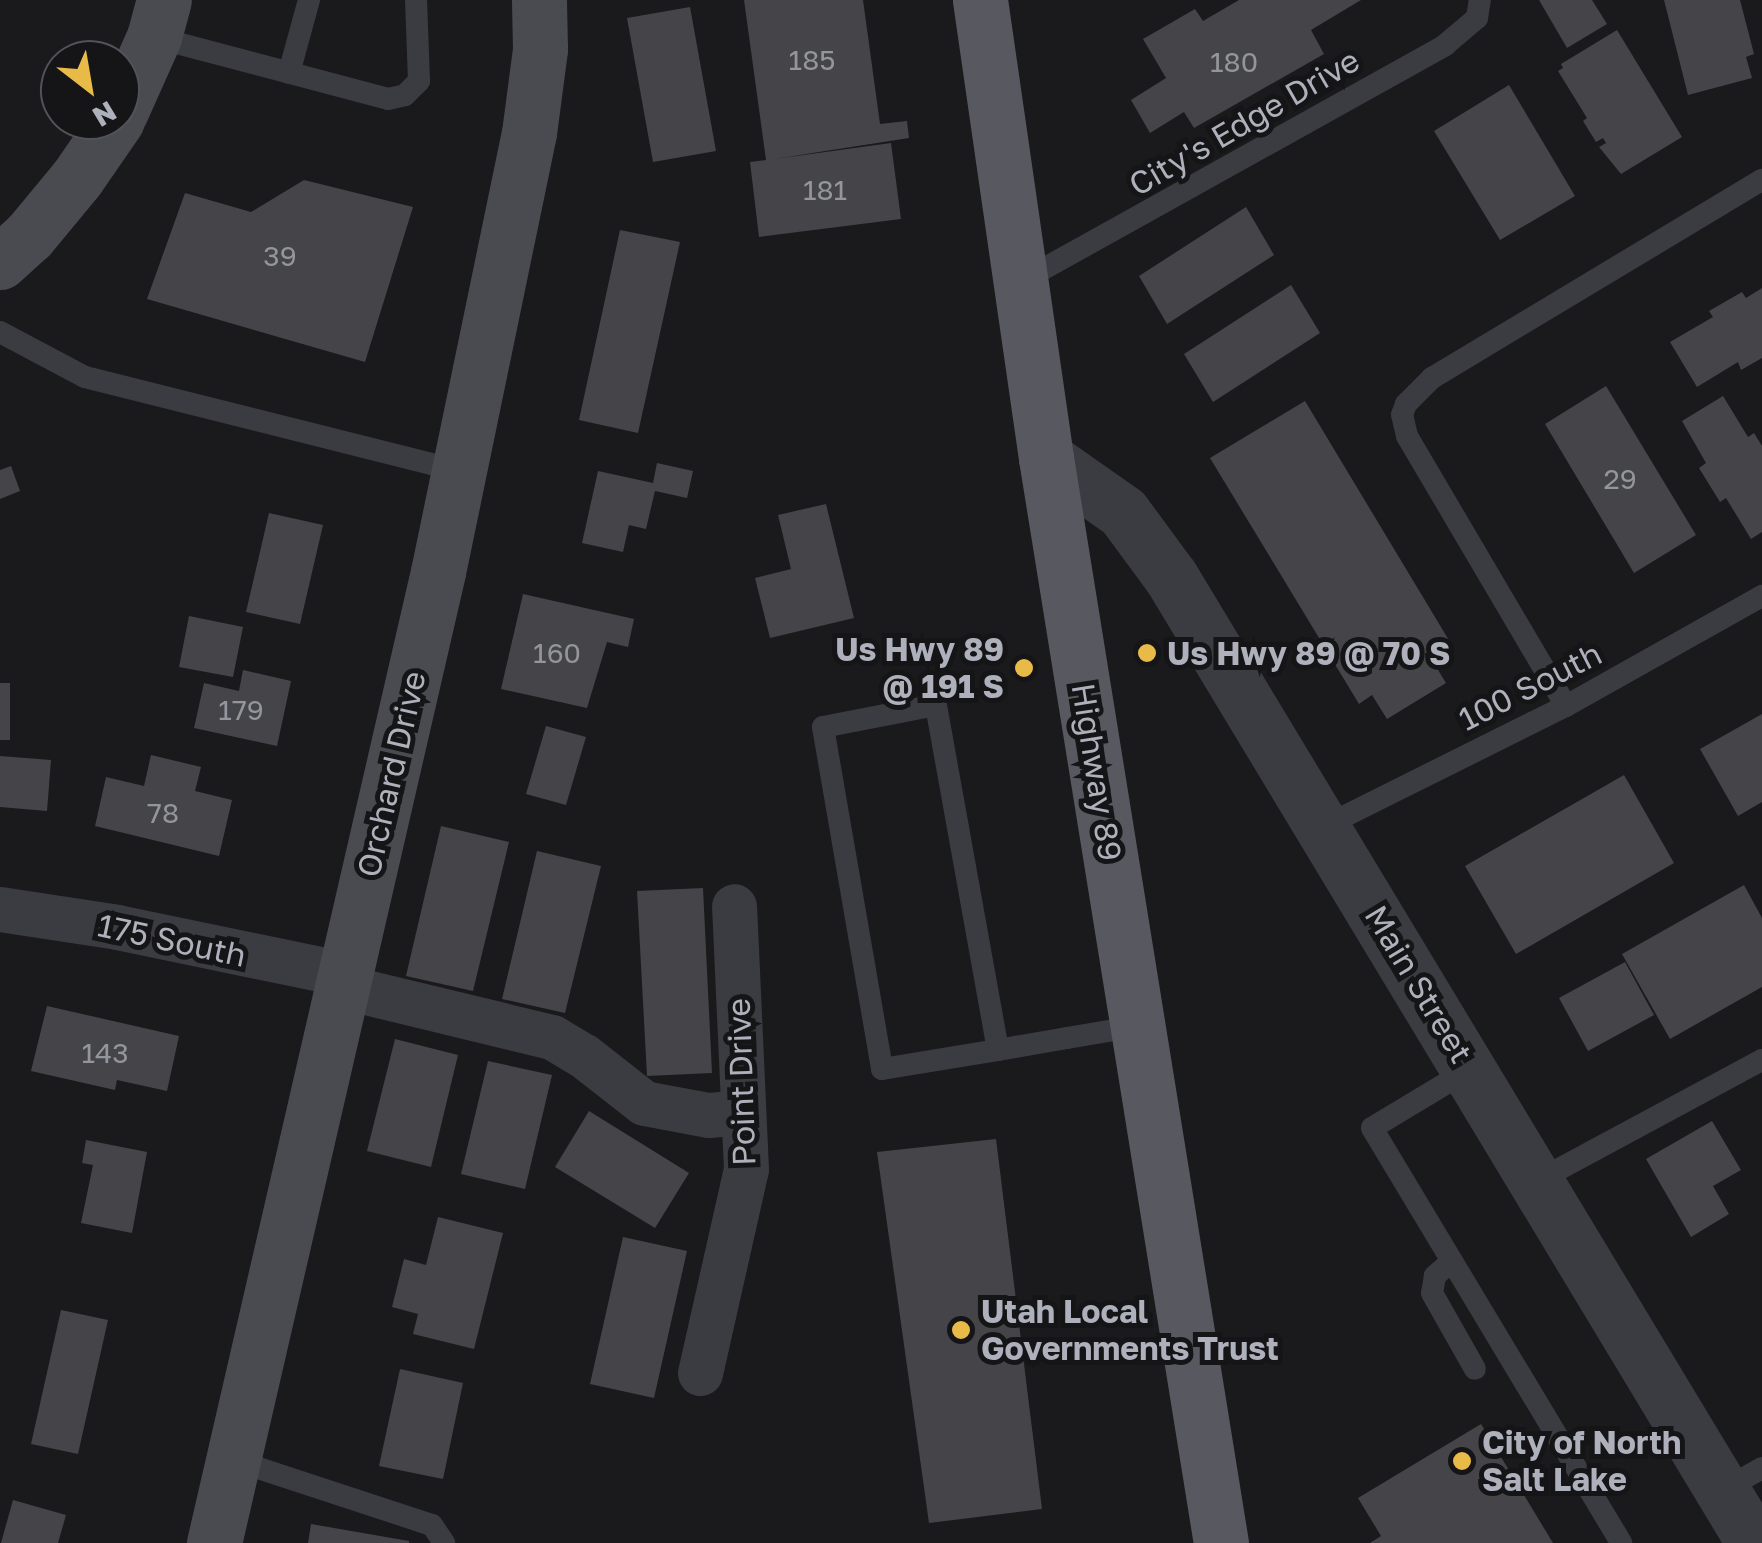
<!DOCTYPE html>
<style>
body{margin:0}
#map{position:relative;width:1762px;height:1543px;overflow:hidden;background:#1a1a1c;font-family:"Golos Text",sans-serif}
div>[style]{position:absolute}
.building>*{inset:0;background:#454549}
.service>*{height:22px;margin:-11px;padding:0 11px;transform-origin:11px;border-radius:11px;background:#3b3c41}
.minor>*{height:45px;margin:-22.5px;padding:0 22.5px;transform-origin:22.5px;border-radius:22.5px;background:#3b3c41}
.tertiary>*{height:55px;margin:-27.5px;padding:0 27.5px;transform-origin:27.5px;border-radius:27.5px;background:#3b3c41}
.secondary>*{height:55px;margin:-27.5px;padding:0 27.5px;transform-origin:27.5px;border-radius:27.5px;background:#4a4b51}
.primary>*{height:55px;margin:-27.5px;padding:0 27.5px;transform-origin:27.5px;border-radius:27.5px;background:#585960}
.dots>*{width:28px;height:28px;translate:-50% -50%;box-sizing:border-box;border:5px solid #151517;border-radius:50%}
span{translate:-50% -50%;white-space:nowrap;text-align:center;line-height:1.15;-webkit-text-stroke:10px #151517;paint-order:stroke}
.number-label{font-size:28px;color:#94969e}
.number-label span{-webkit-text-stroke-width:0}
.street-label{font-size:32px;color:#aeb1bb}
.poi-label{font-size:32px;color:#aeb1bb;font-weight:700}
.right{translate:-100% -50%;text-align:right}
.left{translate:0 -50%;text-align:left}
.north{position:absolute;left:40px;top:40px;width:100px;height:100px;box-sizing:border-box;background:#151517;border:2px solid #525359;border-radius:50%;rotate:149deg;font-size:28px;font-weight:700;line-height:40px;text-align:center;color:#aeb1bb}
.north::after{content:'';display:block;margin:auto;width:35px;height:45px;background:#e8ba47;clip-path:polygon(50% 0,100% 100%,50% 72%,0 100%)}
</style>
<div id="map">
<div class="building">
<div style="clip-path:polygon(744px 0,863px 0,880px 124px,907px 121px,909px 138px,774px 159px,891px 143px,901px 219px,759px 237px,750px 162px,766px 160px)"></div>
<div style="clip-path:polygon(1239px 0,1361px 0,1311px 30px,1324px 54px,1194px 128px,1184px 112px,1150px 133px,1131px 100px,1166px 78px,1143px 39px,1195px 9px,1203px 21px)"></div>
<div style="clip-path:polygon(1539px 0,1592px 0,1607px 24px,1567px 48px)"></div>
<div style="clip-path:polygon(1664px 0,1740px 0,1754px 54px,1746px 57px,1752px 78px,1688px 95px)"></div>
<div style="clip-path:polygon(690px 7px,716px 151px,653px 162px,627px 18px)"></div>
<div style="clip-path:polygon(1617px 30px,1682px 137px,1621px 174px,1599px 147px,1606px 143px,1603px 138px,1596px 142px,1583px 121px,1587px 118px,1558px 71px,1563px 68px,1561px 64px)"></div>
<div style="clip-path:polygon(1509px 85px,1575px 196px,1500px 240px,1434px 131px)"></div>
<div style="clip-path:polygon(304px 180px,413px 207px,365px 362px,147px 299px,185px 193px,251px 212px)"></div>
<div style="clip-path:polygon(1246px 207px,1274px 255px,1167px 324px,1139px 276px)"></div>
<div style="clip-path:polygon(620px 230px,680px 242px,638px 433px,579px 420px)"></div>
<div style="clip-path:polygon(1291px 285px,1320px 333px,1213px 402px,1184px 354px)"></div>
<div style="clip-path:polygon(1762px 288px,1762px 358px,1741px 370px,1738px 362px,1697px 387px,1670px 342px,1713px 317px,1709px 311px,1742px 292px,1746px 298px)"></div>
<div style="clip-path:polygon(1606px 386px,1696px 535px,1634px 573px,1545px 424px)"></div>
<div style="clip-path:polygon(1723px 396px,1748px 437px,1754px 433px,1762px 446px,1762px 532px,1751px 539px,1726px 498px,1720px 502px,1699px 468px,1706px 463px,1682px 421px)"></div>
<div style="clip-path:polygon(1305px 401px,1453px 647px,1432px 660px,1446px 683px,1387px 719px,1372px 695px,1359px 704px,1210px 458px)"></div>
<div style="clip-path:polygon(657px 463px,693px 471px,687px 498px,655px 491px,646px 529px,629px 525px,623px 552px,582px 543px,598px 471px,653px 483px)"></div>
<div style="clip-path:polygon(11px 466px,20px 491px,0 499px,0 470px)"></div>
<div style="clip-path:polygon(826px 504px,854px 618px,770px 638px,755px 578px,791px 569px,778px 515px)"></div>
<div style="clip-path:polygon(269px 513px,323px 525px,300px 624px,246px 612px)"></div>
<div style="clip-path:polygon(523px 594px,634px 619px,628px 647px,607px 642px,587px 708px,501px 689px)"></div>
<div style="clip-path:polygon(189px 616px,243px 627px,233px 677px,179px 667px)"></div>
<div style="clip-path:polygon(243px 670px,291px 681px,277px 746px,194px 728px,204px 683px,239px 691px)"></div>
<div style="clip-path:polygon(0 683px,10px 683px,10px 740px,0 740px)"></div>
<div style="clip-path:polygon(1762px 714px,1762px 802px,1738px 816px,1700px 749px)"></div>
<div style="clip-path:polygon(546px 726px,586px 737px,566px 805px,526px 794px)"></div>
<div style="clip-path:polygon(151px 755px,201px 767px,195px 791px,232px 800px,219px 856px,95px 826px,106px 777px,144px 786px)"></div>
<div style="clip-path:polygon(0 756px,51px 760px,47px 811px,0 807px)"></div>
<div style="clip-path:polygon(1624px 775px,1674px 863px,1516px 954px,1465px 866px)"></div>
<div style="clip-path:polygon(441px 826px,509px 842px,473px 991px,406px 976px)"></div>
<div style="clip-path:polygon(537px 851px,601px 866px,565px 1013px,502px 999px)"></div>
<div style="clip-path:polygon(1744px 885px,1762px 918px,1762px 987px,1670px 1039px,1622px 954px)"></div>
<div style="clip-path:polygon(703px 888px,712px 1073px,647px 1076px,637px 891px)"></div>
<div style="clip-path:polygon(1625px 962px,1654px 1015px,1588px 1051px,1559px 998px)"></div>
<div style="clip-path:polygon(47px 1006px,179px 1036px,167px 1091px,117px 1080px,115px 1090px,31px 1071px)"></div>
<div style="clip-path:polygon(395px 1039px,458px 1055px,431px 1167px,367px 1151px)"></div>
<div style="clip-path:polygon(488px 1061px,552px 1075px,525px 1189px,461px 1174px)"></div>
<div style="clip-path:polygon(589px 1111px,689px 1173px,655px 1228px,555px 1167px)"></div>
<div style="clip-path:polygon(1712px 1121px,1741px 1170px,1713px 1186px,1729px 1214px,1691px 1237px,1646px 1159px)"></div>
<div style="clip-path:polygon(996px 1139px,1042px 1509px,929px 1523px,877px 1152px)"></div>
<div style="clip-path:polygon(86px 1140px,147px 1152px,132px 1233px,81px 1223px,93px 1165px,82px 1163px)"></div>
<div style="clip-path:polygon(438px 1217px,503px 1233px,474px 1349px,413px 1334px,418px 1314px,392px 1307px,404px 1259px,426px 1265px)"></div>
<div style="clip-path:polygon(623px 1237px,687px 1251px,654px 1398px,590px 1384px)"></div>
<div style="clip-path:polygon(61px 1310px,108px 1320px,78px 1454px,31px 1444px)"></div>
<div style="clip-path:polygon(400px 1369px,463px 1383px,443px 1479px,379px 1466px)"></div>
<div style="clip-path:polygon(1481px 1424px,1553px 1543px,1370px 1543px,1381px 1536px,1358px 1498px)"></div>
<div style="clip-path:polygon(13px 1500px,66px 1515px,58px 1543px,1px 1543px)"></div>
<div style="clip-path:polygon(311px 1524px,409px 1541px,409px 1543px,308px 1543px)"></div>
</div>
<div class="service">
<div style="left:154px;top:37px;width:242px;rotate:14.8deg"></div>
<div style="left:388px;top:99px;width:17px;rotate:-13deg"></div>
<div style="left:405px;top:95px;width:20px;rotate:-45deg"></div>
<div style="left:419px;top:81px;width:81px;rotate:-92.1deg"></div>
<div style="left:289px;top:73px;width:76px;rotate:-74.7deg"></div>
<div style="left:1020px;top:282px;width:487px;rotate:-29.1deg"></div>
<div style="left:1445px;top:45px;width:42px;rotate:-40.2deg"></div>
<div style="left:1477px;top:18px;width:18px;rotate:-81deg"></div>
<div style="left:0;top:332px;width:96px;rotate:27.9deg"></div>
<div style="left:85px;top:377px;width:385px;rotate:14.1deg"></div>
<div style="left:1566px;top:706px;width:313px;rotate:-120.5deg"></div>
<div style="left:1407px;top:436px;width:22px;rotate:-103deg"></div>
<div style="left:1402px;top:415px;width:12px;rotate:-70deg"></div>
<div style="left:1406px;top:404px;width:37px;rotate:-45deg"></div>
<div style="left:1432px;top:378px;width:385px;rotate:-31deg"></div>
<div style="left:1325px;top:826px;width:269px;rotate:-26.5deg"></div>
<div style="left:1566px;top:706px;width:225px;rotate:-29.3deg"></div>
<div style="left:998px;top:1050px;width:351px;rotate:-100.2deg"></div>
<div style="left:936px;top:705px;width:115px;rotate:169deg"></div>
<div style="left:823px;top:727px;width:347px;rotate:80.2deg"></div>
<div style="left:882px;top:1069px;width:118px;rotate:-9.3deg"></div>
<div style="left:998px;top:1050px;width:70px;rotate:-9.9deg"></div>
<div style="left:1067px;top:1038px;width:72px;rotate:-9.6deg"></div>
<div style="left:1470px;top:1069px;width:114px;rotate:149deg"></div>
<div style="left:1372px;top:1128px;width:484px;rotate:59deg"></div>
<div style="left:1537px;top:1181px;width:255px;rotate:-28.3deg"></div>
<div style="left:1452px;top:1261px;width:23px;rotate:139deg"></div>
<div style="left:1435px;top:1276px;width:17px;rotate:100deg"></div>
<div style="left:1432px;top:1293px;width:87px;rotate:60.5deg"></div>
<div style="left:234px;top:1460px;width:208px;rotate:18.2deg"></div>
<div style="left:432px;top:1525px;width:22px;rotate:56deg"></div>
<div style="left:1723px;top:1490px;width:45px;rotate:-29.4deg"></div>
</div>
<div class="minor">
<div style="left:0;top:909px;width:118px;rotate:8.7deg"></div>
<div style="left:117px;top:927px;width:232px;rotate:11.7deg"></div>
<div style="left:341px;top:986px;width:217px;rotate:13.6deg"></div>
<div style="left:552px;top:1037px;width:37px;rotate:31deg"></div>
<div style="left:584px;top:1056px;width:76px;rotate:38.1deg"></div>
<div style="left:644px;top:1103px;width:66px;rotate:10.5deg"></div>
<div style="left:709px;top:1115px;width:33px;rotate:-5deg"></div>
<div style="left:700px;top:1373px;width:209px;rotate:-77.3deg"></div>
<div style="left:746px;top:1169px;width:263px;rotate:-92.6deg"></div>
</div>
<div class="tertiary">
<div style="left:1046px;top:458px;width:94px;rotate:35deg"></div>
<div style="left:1123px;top:512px;width:81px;rotate:53.6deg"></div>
<div style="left:1171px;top:577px;width:1128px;rotate:58.89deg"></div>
</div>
<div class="secondary">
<div style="left:120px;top:113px;width:83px;rotate:-65.9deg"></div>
<div style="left:154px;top:37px;width:38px;rotate:-75deg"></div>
<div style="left:0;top:262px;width:39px;rotate:-42deg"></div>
<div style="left:29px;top:236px;width:75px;rotate:-50.4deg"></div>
<div style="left:77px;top:178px;width:70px;rotate:-55.4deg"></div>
<div style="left:214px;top:1543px;width:997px;rotate:-77.01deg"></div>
<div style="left:438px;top:572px;width:448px;rotate:-78.3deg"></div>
<div style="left:529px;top:133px;width:85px;rotate:-82.5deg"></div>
<div style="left:540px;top:49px;width:49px;rotate:-91.2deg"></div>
</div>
<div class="primary">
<div style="left:980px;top:0;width:463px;rotate:81.8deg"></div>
<div style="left:1046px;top:458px;width:1099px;rotate:80.84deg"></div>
</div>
<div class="dots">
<div style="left:1147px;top:653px;background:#e8ba47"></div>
<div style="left:1024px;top:668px;background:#e8ba47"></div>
<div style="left:961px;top:1330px;background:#e8ba47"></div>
<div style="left:1462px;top:1461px;background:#e8ba47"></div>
</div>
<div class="number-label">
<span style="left:812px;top:60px">185</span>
<span style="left:1234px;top:62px">180</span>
<span style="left:825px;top:190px">181</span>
<span style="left:280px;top:256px">39</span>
<span style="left:1620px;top:479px">29</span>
<span style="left:557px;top:653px">160</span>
<span style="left:241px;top:710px">179</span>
<span style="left:163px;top:813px">78</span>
<span style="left:105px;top:1053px">143</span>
</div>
<div class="street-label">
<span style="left:1244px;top:122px;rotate:-30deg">City's Edge Drive</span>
<span style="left:1530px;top:686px;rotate:-27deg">100 South</span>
<span style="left:1097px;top:772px;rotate:81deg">Highway 89</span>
<span style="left:391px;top:774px;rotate:-77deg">Orchard Drive</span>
<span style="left:172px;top:940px;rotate:12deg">175 South</span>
<span style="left:1419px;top:984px;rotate:59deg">Main Street</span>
<span style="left:741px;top:1082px;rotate:-92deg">Point Drive</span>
</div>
<div class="poi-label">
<span class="right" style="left:1004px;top:668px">Us Hwy 89<br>@ 191 S</span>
<span class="left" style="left:1167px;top:653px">Us Hwy 89 @ 70 S</span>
<span class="left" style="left:981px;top:1330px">Utah Local<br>Governments Trust</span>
<span class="left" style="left:1482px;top:1461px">City of North<br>Salt Lake</span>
</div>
<div class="north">N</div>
</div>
